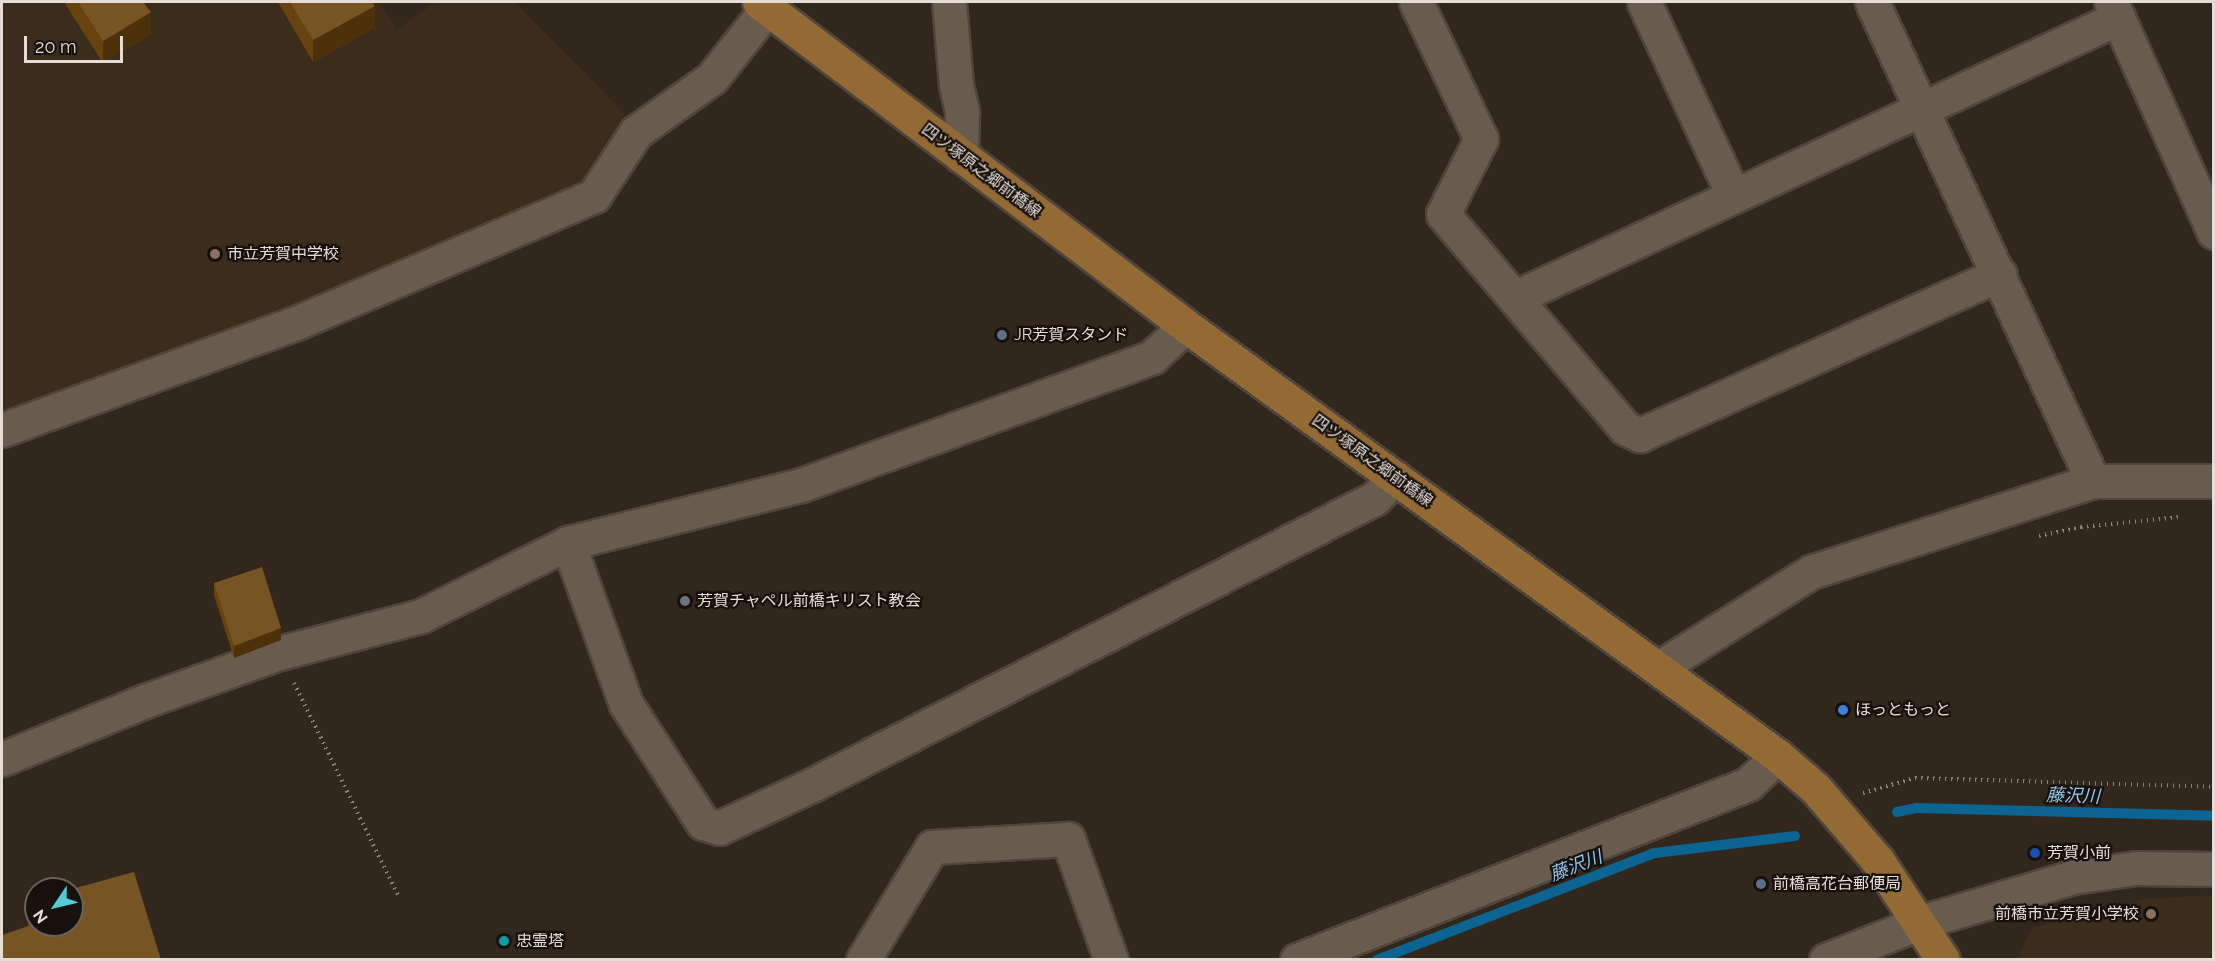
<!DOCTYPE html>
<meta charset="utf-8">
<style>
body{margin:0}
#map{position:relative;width:2215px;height:961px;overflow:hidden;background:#32271c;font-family:Raleway,"Noto Sans JP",sans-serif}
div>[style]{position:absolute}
.built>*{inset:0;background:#3c2c1c}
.stream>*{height:10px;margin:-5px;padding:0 5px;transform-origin:5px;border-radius:5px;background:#0c6492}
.path>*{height:4px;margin-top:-2px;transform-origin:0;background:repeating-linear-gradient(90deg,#8b8279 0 1.5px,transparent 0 6px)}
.roads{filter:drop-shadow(2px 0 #4f453c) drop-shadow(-2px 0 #4f453c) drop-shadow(0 2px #4f453c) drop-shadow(0 -2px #4f453c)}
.minor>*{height:33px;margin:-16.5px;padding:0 16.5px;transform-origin:16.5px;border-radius:16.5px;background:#685c4f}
.major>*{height:33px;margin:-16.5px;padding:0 16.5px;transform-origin:16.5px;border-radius:16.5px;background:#946a34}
.wall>*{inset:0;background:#68430f}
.shaded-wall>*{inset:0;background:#4d310b}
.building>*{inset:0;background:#765424}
.dots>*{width:16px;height:16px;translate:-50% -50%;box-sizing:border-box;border:3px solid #16110c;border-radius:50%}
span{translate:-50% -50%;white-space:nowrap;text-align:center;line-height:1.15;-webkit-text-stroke:4.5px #16110c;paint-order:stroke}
.street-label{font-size:16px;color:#e4dcd5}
.poi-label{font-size:16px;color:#e4dcd5}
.left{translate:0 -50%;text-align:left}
.right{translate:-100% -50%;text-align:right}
.water-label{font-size:18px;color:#90c8f1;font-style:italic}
.frame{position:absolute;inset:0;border:3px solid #e4dcd5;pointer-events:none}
.north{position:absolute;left:24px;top:877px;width:60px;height:60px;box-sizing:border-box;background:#16110c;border:2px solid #68625c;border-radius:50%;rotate:235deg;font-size:16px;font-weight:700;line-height:24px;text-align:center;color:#e4dcd5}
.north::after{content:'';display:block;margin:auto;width:21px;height:27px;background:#52ccd6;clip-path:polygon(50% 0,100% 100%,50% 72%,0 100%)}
.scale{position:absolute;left:24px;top:36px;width:99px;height:27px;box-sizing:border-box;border:3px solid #e4dcd5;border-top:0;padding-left:8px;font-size:18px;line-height:21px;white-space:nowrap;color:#e4dcd5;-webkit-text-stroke:4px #16110c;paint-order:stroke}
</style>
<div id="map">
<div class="built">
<div style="clip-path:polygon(2px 2px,379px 2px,397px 29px,436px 2px,515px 2px,625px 114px,587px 190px,270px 319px,2px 417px)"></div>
<div style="clip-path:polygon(2213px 895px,2213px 959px,2017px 959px,2032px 928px,2144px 899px)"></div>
</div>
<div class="stream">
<div style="left:1897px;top:812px;width:19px;rotate:-12deg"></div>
<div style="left:1916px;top:808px;width:298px;rotate:1.5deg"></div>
<div style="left:1377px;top:960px;width:298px;rotate:-21.1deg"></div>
<div style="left:1655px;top:853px;width:141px;rotate:-6.9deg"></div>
</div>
<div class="path">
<div style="left:2039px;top:536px;width:43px;rotate:-12.1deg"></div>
<div style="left:2081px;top:527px;width:100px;rotate:-5.8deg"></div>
<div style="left:294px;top:683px;width:236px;rotate:63.9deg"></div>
<div style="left:1863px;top:793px;width:54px;rotate:-16.1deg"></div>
<div style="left:1915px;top:778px;width:299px;rotate:1.7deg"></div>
</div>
<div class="roads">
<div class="minor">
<div style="left:949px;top:2px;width:83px;rotate:85.2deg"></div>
<div style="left:956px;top:85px;width:28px;rotate:77deg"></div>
<div style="left:962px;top:112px;width:44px;rotate:91.3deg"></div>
<div style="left:1416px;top:2px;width:152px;rotate:64.6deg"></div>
<div style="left:1481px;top:139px;width:84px;rotate:116.9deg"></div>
<div style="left:1443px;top:214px;width:281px;rotate:49.6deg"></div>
<div style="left:1625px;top:428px;width:17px;rotate:25deg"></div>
<div style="left:1640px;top:435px;width:394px;rotate:-24.1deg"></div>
<div style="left:1644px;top:2px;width:213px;rotate:65.2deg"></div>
<div style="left:1872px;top:2px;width:528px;rotate:65.23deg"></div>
<div style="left:2111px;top:2px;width:252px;rotate:65.9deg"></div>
<div style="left:1516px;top:297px;width:664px;rotate:-24.87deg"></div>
<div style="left:2px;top:430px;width:313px;rotate:-20deg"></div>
<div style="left:296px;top:323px;width:324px;rotate:-23.1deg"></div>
<div style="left:594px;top:196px;width:77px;rotate:-56.7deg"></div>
<div style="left:636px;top:132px;width:93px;rotate:-35.4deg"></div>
<div style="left:712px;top:78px;width:90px;rotate:-51.7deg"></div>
<div style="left:568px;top:543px;width:171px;rotate:70.2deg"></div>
<div style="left:626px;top:704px;width:142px;rotate:57.1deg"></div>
<div style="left:703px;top:823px;width:17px;rotate:17deg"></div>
<div style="left:719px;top:828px;width:107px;rotate:-24.9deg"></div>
<div style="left:816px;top:783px;width:627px;rotate:-27.01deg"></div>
<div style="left:1375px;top:498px;width:29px;rotate:-46deg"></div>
<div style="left:1660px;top:667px;width:178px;rotate:-32.2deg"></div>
<div style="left:1811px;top:572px;width:296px;rotate:-17.9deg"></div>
<div style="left:2093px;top:481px;width:121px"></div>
<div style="left:2px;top:759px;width:154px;rotate:-22.1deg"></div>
<div style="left:145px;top:701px;width:142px;rotate:-19.7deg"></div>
<div style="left:279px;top:653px;width:147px;rotate:-14.6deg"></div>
<div style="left:421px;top:616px;width:164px;rotate:-26.4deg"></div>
<div style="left:568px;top:543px;width:240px;rotate:-14deg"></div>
<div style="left:801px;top:485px;width:374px;rotate:-20deg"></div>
<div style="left:1152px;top:357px;width:46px;rotate:-42.4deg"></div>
<div style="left:863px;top:960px;width:132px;rotate:-58.6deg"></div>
<div style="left:932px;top:847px;width:136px;rotate:-3.4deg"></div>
<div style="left:1068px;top:839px;width:128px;rotate:70.4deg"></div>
<div style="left:1297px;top:960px;width:484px;rotate:-21.3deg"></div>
<div style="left:1748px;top:784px;width:41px;rotate:-43deg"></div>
<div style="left:1826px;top:960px;width:102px;rotate:-21.8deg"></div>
<div style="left:1921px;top:922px;width:159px;rotate:-16.5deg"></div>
<div style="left:2073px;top:877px;width:64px;rotate:-8.1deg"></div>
<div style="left:2136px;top:868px;width:78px;rotate:0.7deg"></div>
</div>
<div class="major">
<div style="left:759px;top:2px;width:536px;rotate:37.19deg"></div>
<div style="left:1186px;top:326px;width:732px;rotate:35.99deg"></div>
<div style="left:1778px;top:756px;width:50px;rotate:41deg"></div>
<div style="left:1816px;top:789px;width:95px;rotate:49.3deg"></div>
<div style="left:1878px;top:861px;width:118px;rotate:56.7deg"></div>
</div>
</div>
<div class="wall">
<div style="clip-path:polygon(64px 2px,143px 2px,151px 34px,103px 63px)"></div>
<div style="clip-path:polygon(278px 2px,372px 2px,375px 28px,313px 62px)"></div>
<div style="clip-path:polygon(214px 583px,281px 640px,234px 658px,214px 595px)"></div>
<div style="clip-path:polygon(27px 902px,161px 960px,28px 926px)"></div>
</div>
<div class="shaded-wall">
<div style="clip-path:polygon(375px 6px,375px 28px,313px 62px,313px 40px)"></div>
<div style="clip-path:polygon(151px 12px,151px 34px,103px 63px,103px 41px)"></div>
<div style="clip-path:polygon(281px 628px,281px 640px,234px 658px,234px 646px)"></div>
</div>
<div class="building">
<div style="clip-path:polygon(78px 2px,143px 2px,151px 12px,103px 41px)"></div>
<div style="clip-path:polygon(290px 2px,372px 2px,375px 6px,313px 40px)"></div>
<div style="clip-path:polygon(262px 567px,281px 628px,234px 646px,214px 583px)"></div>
<div style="clip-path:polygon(134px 872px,161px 960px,2px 960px,2px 935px,34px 924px,27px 902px,36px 899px,36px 925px,72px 925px,72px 889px)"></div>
</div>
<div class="dots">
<div style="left:215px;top:254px;background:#8d6e63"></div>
<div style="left:1002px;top:335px;background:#5c6f8a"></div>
<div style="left:685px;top:601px;background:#6b7280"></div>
<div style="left:1843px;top:710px;background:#3f7fe0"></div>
<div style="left:2035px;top:853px;background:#1a4fb4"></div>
<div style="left:1761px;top:884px;background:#5c6f8a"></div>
<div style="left:2151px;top:914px;background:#8d6e63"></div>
<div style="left:504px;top:941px;background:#0f9aa8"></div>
</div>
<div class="street-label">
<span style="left:981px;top:171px;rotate:37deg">四ツ塚原之郷前橋線</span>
<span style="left:1372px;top:461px;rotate:36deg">四ツ塚原之郷前橋線</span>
</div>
<div class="poi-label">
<span class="left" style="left:227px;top:254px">市立芳賀中学校</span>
<span class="left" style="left:1014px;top:335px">JR芳賀スタンド</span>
<span class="left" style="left:697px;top:601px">芳賀チャペル前橋キリスト教会</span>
<span class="left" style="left:1855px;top:710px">ほっともっと</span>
<span class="left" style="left:2047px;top:853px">芳賀小前</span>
<span class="left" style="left:1773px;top:884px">前橋高花台郵便局</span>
<span class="right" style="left:2139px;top:914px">前橋市立芳賀小学校</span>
<span class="left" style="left:516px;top:941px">忠霊塔</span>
</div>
<div class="water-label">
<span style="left:2073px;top:796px;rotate:2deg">藤沢川</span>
<span style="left:1576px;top:866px;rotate:-21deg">藤沢川</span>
</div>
<div class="frame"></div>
<div class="north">N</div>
<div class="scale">20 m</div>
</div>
